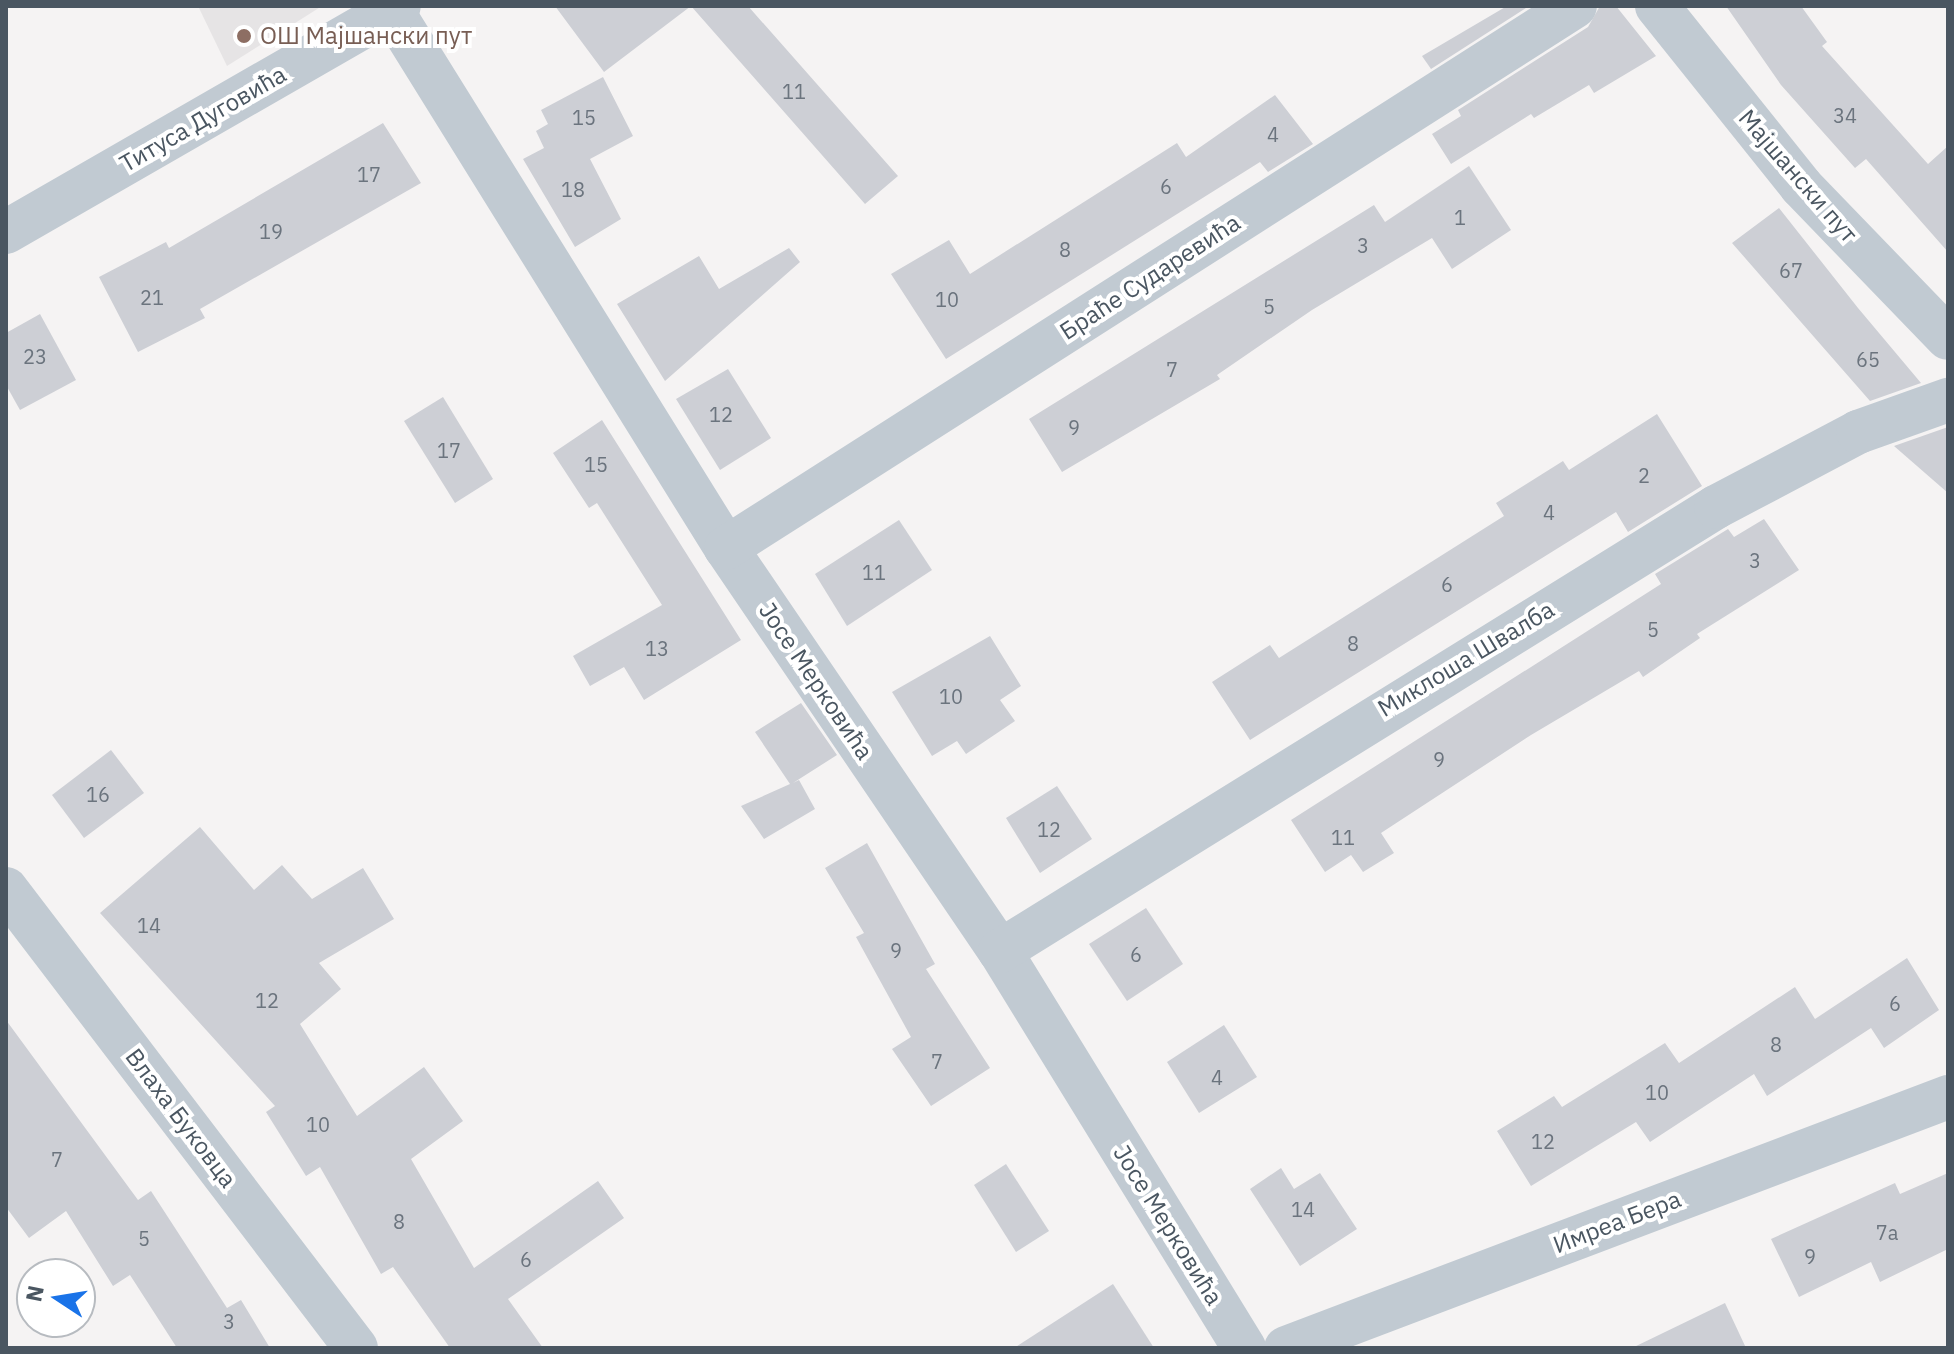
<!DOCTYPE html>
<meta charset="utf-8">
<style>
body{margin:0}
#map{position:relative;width:1954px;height:1354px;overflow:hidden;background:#f5f3f3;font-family:"IBM Plex Sans",sans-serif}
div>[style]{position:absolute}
.education>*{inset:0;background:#e6e4e5}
.building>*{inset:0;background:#cdcfd5}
.minor>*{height:44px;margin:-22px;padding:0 22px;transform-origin:22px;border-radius:22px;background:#c1cad2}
.dots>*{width:22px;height:22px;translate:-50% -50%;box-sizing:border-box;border:4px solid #fff;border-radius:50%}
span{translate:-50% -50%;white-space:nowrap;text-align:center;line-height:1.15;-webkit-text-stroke:8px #fff;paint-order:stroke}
.number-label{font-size:20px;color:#6b747e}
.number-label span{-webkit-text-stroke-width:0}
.education-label{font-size:24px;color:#785e54}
.left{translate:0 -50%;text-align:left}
.street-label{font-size:24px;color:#4a5661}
.frame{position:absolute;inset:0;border:8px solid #4a5661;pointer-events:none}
.north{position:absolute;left:16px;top:1258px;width:80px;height:80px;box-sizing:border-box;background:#fff;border:2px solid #b7bbc0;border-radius:50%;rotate:282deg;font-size:22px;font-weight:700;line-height:32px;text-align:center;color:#4a5661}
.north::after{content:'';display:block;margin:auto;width:28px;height:36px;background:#1a73e8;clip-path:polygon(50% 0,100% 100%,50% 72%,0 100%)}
</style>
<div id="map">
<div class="education">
<div style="clip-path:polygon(198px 6px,322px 6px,227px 66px)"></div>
</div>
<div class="building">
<div style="clip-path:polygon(555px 6px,748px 6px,898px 176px,865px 204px,691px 6px,604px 72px)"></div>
<div style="clip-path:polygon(1507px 6px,1529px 6px,1431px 69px,1422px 56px)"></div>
<div style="clip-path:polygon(1600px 6px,1616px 6px,1656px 56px,1594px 93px,1589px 85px,1534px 118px,1531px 114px,1451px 164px,1432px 134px,1461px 116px,1458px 110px,1588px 27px)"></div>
<div style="clip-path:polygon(1726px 6px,1801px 6px,1827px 42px,1822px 46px,1928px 164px,1948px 146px,1948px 252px,1866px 159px,1855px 168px,1781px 85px)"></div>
<div style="clip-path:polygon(603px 77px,633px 136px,590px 159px,621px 219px,575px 247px,523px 159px,544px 148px,536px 131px,548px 124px,541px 110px)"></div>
<div style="clip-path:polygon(1275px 95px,1313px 144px,1268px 172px,1260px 162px,946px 359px,891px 274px,949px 240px,970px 274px,1177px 143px,1186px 157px)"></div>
<div style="clip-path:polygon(383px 123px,421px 183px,200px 309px,205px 318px,138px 352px,99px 277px,166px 242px,169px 248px)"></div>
<div style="clip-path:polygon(1469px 166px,1511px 230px,1452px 269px,1432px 238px,1312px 310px,1217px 375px,1220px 379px,1062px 472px,1029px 419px,1374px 205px,1385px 222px)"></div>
<div style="clip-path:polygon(1779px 208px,1858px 308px,1921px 383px,1870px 401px,1732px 243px)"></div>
<div style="clip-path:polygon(789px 248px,800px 262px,665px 381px,617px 304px,699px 256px,719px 289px)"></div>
<div style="clip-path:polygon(40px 314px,76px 380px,20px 410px,6px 385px,6px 333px)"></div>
<div style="clip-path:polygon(728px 369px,771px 438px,720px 470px,676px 399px)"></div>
<div style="clip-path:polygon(443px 397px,493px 479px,455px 503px,404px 421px)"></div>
<div style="clip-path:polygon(1657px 414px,1702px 486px,1628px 532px,1616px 512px,1250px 740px,1212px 682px,1270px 645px,1279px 658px,1504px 516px,1496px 503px,1563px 461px,1569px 470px)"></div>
<div style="clip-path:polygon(602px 420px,741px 640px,644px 700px,624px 667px,590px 686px,573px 656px,662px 605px,597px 503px,589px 508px,553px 453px)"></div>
<div style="clip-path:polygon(1948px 427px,1948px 493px,1894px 446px)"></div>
<div style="clip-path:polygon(1764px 519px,1799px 570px,1697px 634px,1700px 638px,1643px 677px,1639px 671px,1531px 735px,1381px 833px,1394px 853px,1363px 872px,1351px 855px,1325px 872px,1291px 820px,1661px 584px,1655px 574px,1728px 529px,1734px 537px)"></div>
<div style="clip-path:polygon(899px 520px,932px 570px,847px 626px,815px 574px)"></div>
<div style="clip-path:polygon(990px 636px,1021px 686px,1000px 700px,1015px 721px,966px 754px,957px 741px,932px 756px,892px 692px)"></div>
<div style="clip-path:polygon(801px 703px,837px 755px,793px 783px,799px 780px,815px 809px,764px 839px,741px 806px,790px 784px,755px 732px)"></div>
<div style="clip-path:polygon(111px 750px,144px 793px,84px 838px,52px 795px)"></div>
<div style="clip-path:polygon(1057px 786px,1092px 839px,1040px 873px,1006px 818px)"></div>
<div style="clip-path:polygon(200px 827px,254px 890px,282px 865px,312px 899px,363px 868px,394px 919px,319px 963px,341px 989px,300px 1024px,357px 1116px,424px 1067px,463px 1121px,411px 1159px,474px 1268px,598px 1181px,624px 1218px,508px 1299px,543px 1348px,450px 1348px,393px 1267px,381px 1274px,320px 1167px,306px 1176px,266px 1112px,275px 1106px,100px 913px)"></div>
<div style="clip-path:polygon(867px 843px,935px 964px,926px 969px,990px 1068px,931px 1106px,892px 1049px,911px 1037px,856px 937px,864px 933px,825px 868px)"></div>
<div style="clip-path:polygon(1146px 908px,1183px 964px,1127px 1001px,1089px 944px)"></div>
<div style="clip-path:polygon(1907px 958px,1939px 1010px,1884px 1048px,1871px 1028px,1767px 1096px,1754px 1074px,1650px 1142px,1636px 1122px,1531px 1186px,1497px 1131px,1554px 1096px,1562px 1107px,1665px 1043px,1679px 1063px,1795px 987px,1815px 1019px)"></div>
<div style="clip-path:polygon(6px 1020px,138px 1200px,151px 1191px,227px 1308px,241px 1300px,270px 1348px,177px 1348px,130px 1275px,113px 1286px,66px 1211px,29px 1238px,6px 1207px)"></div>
<div style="clip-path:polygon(1224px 1025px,1257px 1077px,1199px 1113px,1167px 1062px)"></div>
<div style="clip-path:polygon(1006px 1164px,1049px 1231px,1016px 1252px,974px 1185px)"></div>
<div style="clip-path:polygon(1281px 1168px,1294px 1189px,1320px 1173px,1357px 1229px,1300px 1266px,1250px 1189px)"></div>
<div style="clip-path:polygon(1948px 1173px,1948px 1249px,1880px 1282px,1871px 1262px,1799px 1297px,1771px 1239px,1895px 1183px,1900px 1194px)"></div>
<div style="clip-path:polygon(1113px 1284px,1154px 1348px,1014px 1348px)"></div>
<div style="clip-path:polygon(1725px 1303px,1746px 1348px,1632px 1348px)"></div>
</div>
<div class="minor">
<div style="left:1657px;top:6px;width:231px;rotate:51.3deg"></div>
<div style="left:1801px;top:186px;width:211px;rotate:46deg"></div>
<div style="left:392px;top:11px;width:632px;rotate:58.12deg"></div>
<div style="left:726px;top:548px;width:487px;rotate:55.8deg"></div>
<div style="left:1000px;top:951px;width:466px;rotate:58.4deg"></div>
<div style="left:6px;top:232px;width:453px;rotate:-29.9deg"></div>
<div style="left:726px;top:548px;width:1007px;rotate:-32.55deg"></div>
<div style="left:6px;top:889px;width:577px;rotate:52.67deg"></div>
<div style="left:1000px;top:951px;width:842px;rotate:-31.8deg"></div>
<div style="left:1716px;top:507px;width:161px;rotate:-27.8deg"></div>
<div style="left:1858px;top:432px;width:96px;rotate:-19.6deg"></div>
<div style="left:1286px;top:1348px;width:708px;rotate:-20.76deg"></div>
</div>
<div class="dots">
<div style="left:244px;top:36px;background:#8d6e63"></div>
</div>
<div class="number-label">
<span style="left:794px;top:91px">11</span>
<span style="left:1845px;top:115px">34</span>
<span style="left:584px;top:117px">15</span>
<span style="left:1273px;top:134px">4</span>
<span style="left:369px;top:174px">17</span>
<span style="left:1166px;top:186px">6</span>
<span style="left:573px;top:189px">18</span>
<span style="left:1460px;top:217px">1</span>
<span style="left:271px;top:231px">19</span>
<span style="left:1363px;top:245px">3</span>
<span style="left:1065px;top:249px">8</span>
<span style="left:1791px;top:270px">67</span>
<span style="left:152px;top:297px">21</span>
<span style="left:947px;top:299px">10</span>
<span style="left:1269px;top:306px">5</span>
<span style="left:35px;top:356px">23</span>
<span style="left:1868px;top:359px">65</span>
<span style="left:1172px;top:369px">7</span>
<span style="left:721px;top:414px">12</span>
<span style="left:1074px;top:427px">9</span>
<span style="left:449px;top:450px">17</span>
<span style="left:596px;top:464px">15</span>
<span style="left:1644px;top:475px">2</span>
<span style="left:1549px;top:512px">4</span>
<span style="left:1755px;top:560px">3</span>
<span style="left:874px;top:572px">11</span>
<span style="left:1447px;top:584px">6</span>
<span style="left:1653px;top:629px">5</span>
<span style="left:1353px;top:643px">8</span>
<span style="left:657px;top:648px">13</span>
<span style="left:951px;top:696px">10</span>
<span style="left:1439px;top:759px">9</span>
<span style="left:98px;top:794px">16</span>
<span style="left:1049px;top:829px">12</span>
<span style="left:1343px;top:837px">11</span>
<span style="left:149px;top:925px">14</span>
<span style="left:896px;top:950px">9</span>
<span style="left:1136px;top:954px">6</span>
<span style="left:267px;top:1000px">12</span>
<span style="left:1895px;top:1003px">6</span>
<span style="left:1776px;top:1044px">8</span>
<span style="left:937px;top:1061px">7</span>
<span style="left:1217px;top:1077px">4</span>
<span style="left:1657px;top:1092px">10</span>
<span style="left:318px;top:1124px">10</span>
<span style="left:1543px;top:1141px">12</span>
<span style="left:57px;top:1159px">7</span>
<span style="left:1303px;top:1209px">14</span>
<span style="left:399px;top:1221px">8</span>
<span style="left:1887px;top:1232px">7a</span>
<span style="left:144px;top:1238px">5</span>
<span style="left:1810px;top:1256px">9</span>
<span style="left:526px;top:1259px">6</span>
<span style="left:229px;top:1321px">3</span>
</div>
<div class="education-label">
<span class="left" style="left:260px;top:36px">ОШ Мајшански пут</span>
</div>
<div class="street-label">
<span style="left:203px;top:119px;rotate:-30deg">Титуса Дуговића</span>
<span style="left:1798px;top:176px;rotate:49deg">Мајшански пут</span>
<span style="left:1150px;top:277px;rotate:-33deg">Браће Сударевића</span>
<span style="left:1466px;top:659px;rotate:-31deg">Миклоша Швалба</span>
<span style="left:816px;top:681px;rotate:56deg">Јосе Мерковића</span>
<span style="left:181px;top:1118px;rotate:53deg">Влаха Буковца</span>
<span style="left:1617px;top:1222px;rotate:-21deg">Имреа Бера</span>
<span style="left:1168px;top:1225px;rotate:58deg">Јосе Мерковића</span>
</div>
<div class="frame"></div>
<div class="north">N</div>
</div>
